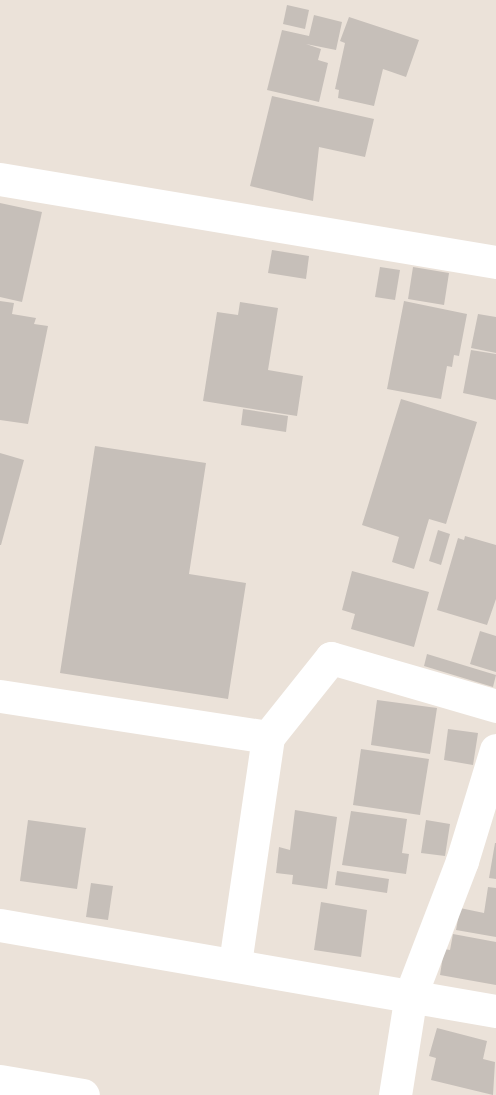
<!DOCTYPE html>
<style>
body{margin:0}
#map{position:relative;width:496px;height:1095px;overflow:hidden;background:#ebe2d9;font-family:"Nunito Sans",sans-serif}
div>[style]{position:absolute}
.building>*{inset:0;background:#c6bfb9}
.minor>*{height:33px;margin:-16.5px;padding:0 16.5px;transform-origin:16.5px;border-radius:16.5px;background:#fff}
span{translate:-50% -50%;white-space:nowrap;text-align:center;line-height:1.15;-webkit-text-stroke:4.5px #fff;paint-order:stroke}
</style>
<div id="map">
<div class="building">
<div style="clip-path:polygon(287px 5px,309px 10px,305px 29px,283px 24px)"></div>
<div style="clip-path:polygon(314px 15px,342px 22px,336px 50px,306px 44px,321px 49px,318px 60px,328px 63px,319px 102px,267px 90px,282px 30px,309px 36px)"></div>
<div style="clip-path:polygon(349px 17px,419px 40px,406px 77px,383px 69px,374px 106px,338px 98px,339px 90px,335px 89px,345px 43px,340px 41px)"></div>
<div style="clip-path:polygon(272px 96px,374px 119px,365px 157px,319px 147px,313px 201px,250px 186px)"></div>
<div style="clip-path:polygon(0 203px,42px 212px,22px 302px,0 297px)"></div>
<div style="clip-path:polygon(272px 250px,309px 256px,306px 279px,268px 273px)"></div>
<div style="clip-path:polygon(380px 267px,400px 270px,395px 300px,375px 297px)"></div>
<div style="clip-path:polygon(413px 267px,449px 273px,444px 305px,408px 299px)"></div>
<div style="clip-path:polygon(0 301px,14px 303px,12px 314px,36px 318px,34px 324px,48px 326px,28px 424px,0 420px)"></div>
<div style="clip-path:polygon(404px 301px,467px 314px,459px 356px,454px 355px,452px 367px,447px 366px,441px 399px,387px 389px)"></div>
<div style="clip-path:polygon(240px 302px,278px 308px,268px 370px,303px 376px,297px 416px,203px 401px,217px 312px,238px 315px)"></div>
<div style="clip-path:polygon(478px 314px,496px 317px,496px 353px,471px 348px)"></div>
<div style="clip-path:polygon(471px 350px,496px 354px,496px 400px,463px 393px)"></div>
<div style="clip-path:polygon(401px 399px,477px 422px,446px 524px,429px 519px,414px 569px,392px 562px,399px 537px,362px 525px)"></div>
<div style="clip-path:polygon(243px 409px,288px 416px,286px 432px,241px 425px)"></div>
<div style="clip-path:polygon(95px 446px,206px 463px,189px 574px,246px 583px,228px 699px,60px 673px)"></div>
<div style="clip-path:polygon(0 453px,24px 460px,1px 545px,0 545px)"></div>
<div style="clip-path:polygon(438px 530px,450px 534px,441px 565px,429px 561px)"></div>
<div style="clip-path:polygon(465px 536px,496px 545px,496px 599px,487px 625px,437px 610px,458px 538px,464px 540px)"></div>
<div style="clip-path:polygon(352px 571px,429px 592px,414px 647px,351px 629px,355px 614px,342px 610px)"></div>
<div style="clip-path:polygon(480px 631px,496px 636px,496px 672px,470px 664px)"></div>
<div style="clip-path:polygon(427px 654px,496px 675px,493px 687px,424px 666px)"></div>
<div style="clip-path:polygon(377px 700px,437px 708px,430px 754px,371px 745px)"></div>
<div style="clip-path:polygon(448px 729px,478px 733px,473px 765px,444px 760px)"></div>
<div style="clip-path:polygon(361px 749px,429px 759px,420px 815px,353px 805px)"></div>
<div style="clip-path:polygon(295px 810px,337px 817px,327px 889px,292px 884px,293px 875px,276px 873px,279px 847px,290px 850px)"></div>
<div style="clip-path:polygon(351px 811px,407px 819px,402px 853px,409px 854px,406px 874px,342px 865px)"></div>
<div style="clip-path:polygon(28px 820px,86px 828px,77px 889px,20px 881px)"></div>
<div style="clip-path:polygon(426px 820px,450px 824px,445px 856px,421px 853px)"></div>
<div style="clip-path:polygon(495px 843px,496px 843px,496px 879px,489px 878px)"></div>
<div style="clip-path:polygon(337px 871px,389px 879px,387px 893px,335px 885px)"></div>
<div style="clip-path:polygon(91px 883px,113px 886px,108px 920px,86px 917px)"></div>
<div style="clip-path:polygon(488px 887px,496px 888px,496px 937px,456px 930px,460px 908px,484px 913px)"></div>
<div style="clip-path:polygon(321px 902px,367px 910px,361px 957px,314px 950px)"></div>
<div style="clip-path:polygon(453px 934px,496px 942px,496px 985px,440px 975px,444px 949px,450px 950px)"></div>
<div style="clip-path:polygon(437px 1028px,487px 1041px,483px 1059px,495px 1062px,493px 1095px,431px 1080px,436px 1058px,429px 1056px)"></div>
</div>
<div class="minor">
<div style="left:0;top:179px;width:503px;rotate:9.5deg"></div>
<div style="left:0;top:696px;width:271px;rotate:8.7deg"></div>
<div style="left:268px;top:737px;width:229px;rotate:98.3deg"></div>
<div style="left:268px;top:737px;width:101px;rotate:-51.4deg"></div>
<div style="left:331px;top:658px;width:172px;rotate:16.2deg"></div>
<div style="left:0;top:925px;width:503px;rotate:9.84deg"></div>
<div style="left:0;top:1081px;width:84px;rotate:9.6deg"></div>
<div style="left:395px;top:1095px;width:102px;rotate:-81deg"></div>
<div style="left:411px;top:994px;width:142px;rotate:-69deg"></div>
<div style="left:462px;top:861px;width:116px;rotate:-73deg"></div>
</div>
</div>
